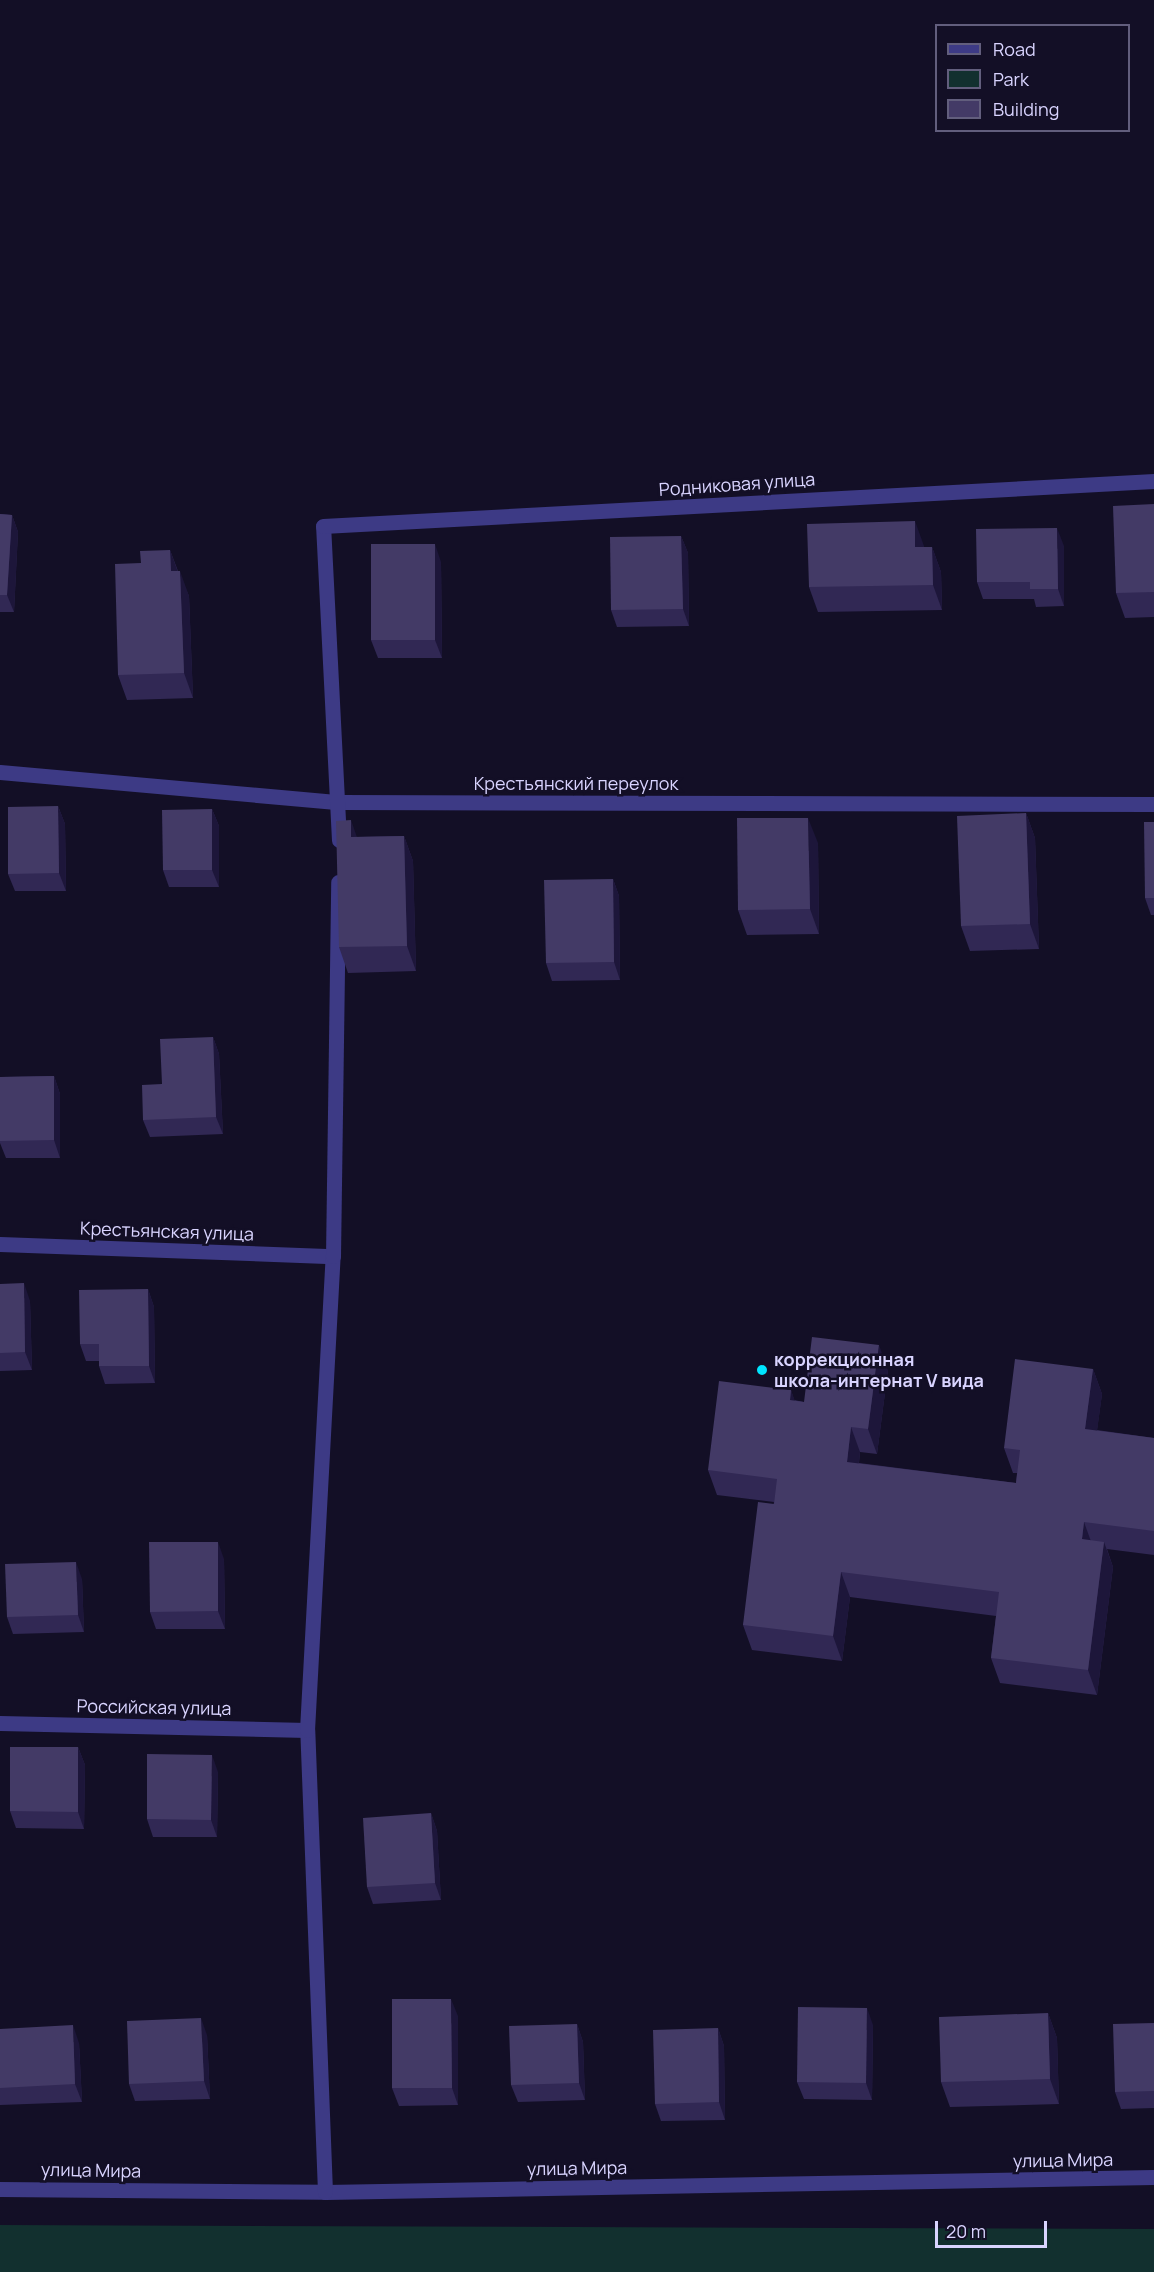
<!DOCTYPE html>
<meta charset="utf-8">
<style>
body{margin:0}
#map{position:relative;width:1154px;height:2272px;overflow:hidden;background:#130f26;font-family:Manrope,sans-serif}
div>[style]{position:absolute}
.green>*{inset:0;background:#12302f}
.minor>*{height:15px;margin:-7.5px;padding:0 7.5px;transform-origin:7.5px;border-radius:7.5px;background:#3d3a85}
.wall>*{inset:0;background:#312854}
.shaded-wall>*{inset:0;background:#1d163a}
.building>*{inset:0;background:#433a66}
.dots>*{width:16px;height:16px;translate:-50% -50%;box-sizing:border-box;border:3px solid #130f26;border-radius:50%}
span{translate:-50% -50%;white-space:nowrap;text-align:center;line-height:1.15;-webkit-text-stroke:5px #130f26;paint-order:stroke}
.street-label{font-size:18px;color:#d9d4ff}
.poi-label{font-size:18px;color:#d9d4ff;font-weight:700}
.left{translate:0 -50%;text-align:left}
.legend{position:absolute;left:935px;top:24px;width:195px;height:108px;box-sizing:border-box;background:#130f26;border:2px solid #625e7d;margin:0;padding:8px 10px;list-style:none;font-size:18px;color:#d9d4ff}
.legend li{display:flex;align-items:center;gap:12px;height:30px}
.legend b{width:30px;border:2px solid #625e7d}
.scale{position:absolute;left:935px;top:2221px;width:112px;height:27px;box-sizing:border-box;border:3px solid #d9d4ff;border-top:0;padding-left:8px;font-size:18px;line-height:21px;white-space:nowrap;color:#d9d4ff;-webkit-text-stroke:4px #130f26;paint-order:stroke}
</style>
<div id="map">
<div class="green">
<div style="clip-path:polygon(0 2225px,1154px 2229px,1154px 2272px,0 2272px)"></div>
</div>
<div class="minor">
<div style="left:0;top:772px;width:340px;rotate:5.1deg"></div>
<div style="left:339px;top:802px;width:815px;rotate:0.14deg"></div>
<div style="left:339px;top:840px;width:314px;rotate:-92.9deg"></div>
<div style="left:323px;top:526px;width:832px;rotate:-3.1deg"></div>
<div style="left:0;top:1244px;width:333px;rotate:2.1deg"></div>
<div style="left:0;top:1723px;width:307px;rotate:1.3deg"></div>
<div style="left:0;top:2189px;width:325px;rotate:0.5deg"></div>
<div style="left:325px;top:2192px;width:829px;rotate:-1.04deg"></div>
<div style="left:325px;top:2192px;width:462px;rotate:-92.2deg"></div>
<div style="left:307px;top:1730px;width:475px;rotate:-86.9deg"></div>
<div style="left:333px;top:1256px;width:374px;rotate:-89.2deg"></div>
</div>
<div class="wall">
<div style="clip-path:polygon(1154px 504px,1154px 617px,1125px 618px,1116px 593px)"></div>
<div style="clip-path:polygon(0 514px,12px 515px,18px 532px,14px 612px,0 612px)"></div>
<div style="clip-path:polygon(681px 536px,688px 553px,689px 626px,617px 627px,611px 610px)"></div>
<div style="clip-path:polygon(1064px 546px,1064px 606px,1036px 607px,1034px 599px,983px 599px,977px 582px)"></div>
<div style="clip-path:polygon(924px 547px,932px 547px,941px 572px,942px 610px,818px 612px,809px 587px)"></div>
<div style="clip-path:polygon(170px 550px,178px 571px,189px 596px,193px 698px,127px 700px,118px 675px,141px 563px)"></div>
<div style="clip-path:polygon(441px 562px,442px 658px,378px 658px,371px 640px)"></div>
<div style="clip-path:polygon(58px 806px,65px 824px,66px 891px,15px 891px,8px 874px)"></div>
<div style="clip-path:polygon(212px 809px,219px 826px,219px 887px,169px 887px,163px 870px)"></div>
<div style="clip-path:polygon(1026px 813px,1035px 838px,1039px 949px,970px 951px,961px 926px)"></div>
<div style="clip-path:polygon(1154px 822px,1154px 915px,1151px 915px,1145px 898px)"></div>
<div style="clip-path:polygon(404px 836px,413px 861px,416px 971px,348px 973px,339px 947px,357px 837px)"></div>
<div style="clip-path:polygon(818px 843px,819px 934px,747px 935px,738px 910px)"></div>
<div style="clip-path:polygon(613px 879px,619px 896px,620px 980px,552px 981px,546px 963px)"></div>
<div style="clip-path:polygon(213px 1037px,219px 1054px,223px 1134px,150px 1137px,143px 1120px,162px 1084px)"></div>
<div style="clip-path:polygon(54px 1076px,60px 1094px,60px 1158px,6px 1158px,0 1143px,0 1077px)"></div>
<div style="clip-path:polygon(0 1284px,30px 1301px,32px 1370px,0 1371px)"></div>
<div style="clip-path:polygon(148px 1289px,154px 1307px,155px 1383px,105px 1384px,99px 1366px,99px 1361px,86px 1361px,80px 1344px)"></div>
<div style="clip-path:polygon(1093px 1369px,1102px 1394px,1097px 1430px,1154px 1438px,1154px 1555px,1107px 1549px,1113px 1567px,1097px 1695px,1000px 1683px,991px 1658px,996px 1616px,850px 1597px,842px 1661px,752px 1650px,743px 1625px,774px 1502px,717px 1495px,708px 1470px,791px 1390px,794px 1400px,804px 1402px,888px 1370px,877px 1454px,860px 1452px,859px 1463px,1016px 1483px,1017px 1473px,1013px 1473px,1004px 1448px)"></div>
<div style="clip-path:polygon(224px 1559px,225px 1629px,156px 1629px,150px 1612px)"></div>
<div style="clip-path:polygon(82px 1579px,84px 1632px,13px 1634px,7px 1617px)"></div>
<div style="clip-path:polygon(78px 1747px,85px 1765px,84px 1829px,16px 1828px,10px 1811px)"></div>
<div style="clip-path:polygon(218px 1772px,217px 1837px,153px 1837px,147px 1819px)"></div>
<div style="clip-path:polygon(431px 1813px,437px 1831px,441px 1900px,373px 1904px,367px 1887px)"></div>
<div style="clip-path:polygon(1048px 2013px,1057px 2038px,1059px 2104px,950px 2107px,941px 2082px)"></div>
<div style="clip-path:polygon(458px 2016px,458px 2105px,399px 2106px,392px 2088px)"></div>
<div style="clip-path:polygon(1154px 2023px,1154px 2108px,1121px 2109px,1115px 2092px)"></div>
<div style="clip-path:polygon(577px 2024px,583px 2042px,585px 2100px,518px 2102px,511px 2085px)"></div>
<div style="clip-path:polygon(873px 2025px,872px 2100px,804px 2099px,797px 2082px)"></div>
<div style="clip-path:polygon(718px 2028px,724px 2046px,725px 2120px,661px 2121px,655px 2104px)"></div>
<div style="clip-path:polygon(0 2029px,79px 2043px,82px 2102px,0 2105px)"></div>
<div style="clip-path:polygon(207px 2035px,210px 2099px,135px 2101px,129px 2084px)"></div>
</div>
<div class="shaded-wall">
<div style="clip-path:polygon(12px 515px,18px 532px,14px 612px,7px 595px)"></div>
<div style="clip-path:polygon(915px 521px,924px 546px,924px 572px,915px 547px)"></div>
<div style="clip-path:polygon(1057px 528px,1064px 546px,1064px 606px,1058px 589px)"></div>
<div style="clip-path:polygon(681px 536px,688px 553px,689px 626px,683px 609px)"></div>
<div style="clip-path:polygon(435px 544px,441px 562px,442px 658px,435px 640px)"></div>
<div style="clip-path:polygon(932px 547px,941px 572px,942px 610px,933px 585px)"></div>
<div style="clip-path:polygon(170px 550px,179px 575px,171px 571px)"></div>
<div style="clip-path:polygon(180px 571px,189px 596px,193px 698px,184px 673px)"></div>
<div style="clip-path:polygon(58px 806px,65px 824px,66px 891px,59px 873px)"></div>
<div style="clip-path:polygon(212px 809px,219px 826px,219px 887px,212px 870px)"></div>
<div style="clip-path:polygon(1026px 813px,1035px 838px,1039px 949px,1030px 924px)"></div>
<div style="clip-path:polygon(808px 818px,818px 843px,819px 934px,810px 909px)"></div>
<div style="clip-path:polygon(351px 820px,360px 846px,351px 837px)"></div>
<div style="clip-path:polygon(404px 836px,413px 861px,416px 971px,407px 946px)"></div>
<div style="clip-path:polygon(613px 879px,619px 896px,620px 980px,614px 962px)"></div>
<div style="clip-path:polygon(213px 1037px,219px 1054px,223px 1134px,216px 1117px)"></div>
<div style="clip-path:polygon(54px 1076px,60px 1094px,60px 1158px,54px 1140px)"></div>
<div style="clip-path:polygon(24px 1283px,30px 1301px,32px 1370px,25px 1352px)"></div>
<div style="clip-path:polygon(148px 1289px,154px 1307px,155px 1383px,149px 1366px)"></div>
<div style="clip-path:polygon(879px 1345px,888px 1370px,877px 1454px,868px 1429px)"></div>
<div style="clip-path:polygon(1093px 1369px,1102px 1394px,1094px 1454px,1085px 1429px)"></div>
<div style="clip-path:polygon(791px 1390px,800px 1415px,790px 1400px)"></div>
<div style="clip-path:polygon(851px 1427px,860px 1452px,856px 1487px,847px 1462px)"></div>
<div style="clip-path:polygon(1084px 1522px,1093px 1547px,1082px 1539px)"></div>
<div style="clip-path:polygon(218px 1542px,224px 1559px,225px 1629px,218px 1611px)"></div>
<div style="clip-path:polygon(1104px 1542px,1113px 1567px,1097px 1695px,1088px 1670px)"></div>
<div style="clip-path:polygon(76px 1562px,82px 1579px,84px 1632px,78px 1615px)"></div>
<div style="clip-path:polygon(841px 1572px,850px 1597px,842px 1661px,833px 1636px)"></div>
<div style="clip-path:polygon(78px 1747px,85px 1765px,84px 1829px,78px 1812px)"></div>
<div style="clip-path:polygon(212px 1755px,218px 1772px,217px 1837px,211px 1820px)"></div>
<div style="clip-path:polygon(431px 1813px,437px 1831px,441px 1900px,435px 1883px)"></div>
<div style="clip-path:polygon(451px 1999px,458px 2016px,458px 2105px,452px 2088px)"></div>
<div style="clip-path:polygon(867px 2008px,873px 2025px,872px 2100px,866px 2083px)"></div>
<div style="clip-path:polygon(1048px 2013px,1057px 2038px,1059px 2104px,1050px 2079px)"></div>
<div style="clip-path:polygon(201px 2018px,207px 2035px,210px 2099px,204px 2081px)"></div>
<div style="clip-path:polygon(577px 2024px,583px 2042px,585px 2100px,579px 2083px)"></div>
<div style="clip-path:polygon(73px 2025px,79px 2043px,82px 2102px,75px 2084px)"></div>
<div style="clip-path:polygon(718px 2028px,724px 2046px,725px 2120px,719px 2102px)"></div>
</div>
<div class="building">
<div style="clip-path:polygon(1154px 504px,1154px 592px,1116px 593px,1113px 506px)"></div>
<div style="clip-path:polygon(0 514px,12px 515px,7px 595px,0 595px)"></div>
<div style="clip-path:polygon(915px 521px,915px 547px,932px 547px,933px 585px,809px 587px,807px 524px)"></div>
<div style="clip-path:polygon(1057px 528px,1058px 589px,1030px 589px,1030px 582px,977px 582px,976px 529px)"></div>
<div style="clip-path:polygon(681px 536px,683px 609px,611px 610px,610px 537px)"></div>
<div style="clip-path:polygon(371px 544px,435px 544px,435px 640px,371px 640px)"></div>
<div style="clip-path:polygon(170px 550px,171px 571px,180px 571px,184px 673px,118px 675px,115px 564px,141px 563px,140px 551px)"></div>
<div style="clip-path:polygon(58px 806px,59px 873px,8px 874px,8px 807px)"></div>
<div style="clip-path:polygon(212px 809px,212px 870px,163px 870px,162px 810px)"></div>
<div style="clip-path:polygon(1026px 813px,1030px 924px,961px 926px,957px 816px)"></div>
<div style="clip-path:polygon(737px 818px,808px 818px,810px 909px,738px 910px)"></div>
<div style="clip-path:polygon(351px 820px,351px 837px,404px 836px,407px 946px,339px 947px,336px 821px)"></div>
<div style="clip-path:polygon(1144px 822px,1154px 822px,1154px 898px,1145px 898px)"></div>
<div style="clip-path:polygon(613px 879px,614px 962px,546px 963px,544px 880px)"></div>
<div style="clip-path:polygon(213px 1037px,216px 1117px,143px 1120px,142px 1085px,162px 1084px,160px 1039px)"></div>
<div style="clip-path:polygon(54px 1076px,54px 1140px,0 1141px,0 1077px)"></div>
<div style="clip-path:polygon(24px 1283px,25px 1352px,0 1353px,0 1284px)"></div>
<div style="clip-path:polygon(148px 1289px,149px 1366px,99px 1366px,99px 1344px,80px 1344px,79px 1290px)"></div>
<div style="clip-path:polygon(812px 1337px,879px 1345px,868px 1429px,851px 1427px,847px 1462px,1016px 1483px,1020px 1450px,1004px 1448px,1015px 1359px,1093px 1369px,1085px 1429px,1154px 1438px,1154px 1531px,1084px 1522px,1082px 1539px,1104px 1542px,1088px 1670px,991px 1658px,999px 1592px,841px 1572px,833px 1636px,743px 1625px,758px 1502px,774px 1504px,777px 1479px,708px 1470px,719px 1381px,791px 1390px,790px 1400px,804px 1402px)"></div>
<div style="clip-path:polygon(149px 1542px,218px 1542px,218px 1611px,150px 1612px)"></div>
<div style="clip-path:polygon(76px 1562px,78px 1615px,7px 1617px,5px 1564px)"></div>
<div style="clip-path:polygon(10px 1747px,78px 1747px,78px 1812px,10px 1811px)"></div>
<div style="clip-path:polygon(147px 1754px,212px 1755px,211px 1820px,147px 1819px)"></div>
<div style="clip-path:polygon(431px 1813px,435px 1883px,367px 1887px,363px 1818px)"></div>
<div style="clip-path:polygon(392px 1999px,451px 1999px,452px 2088px,392px 2088px)"></div>
<div style="clip-path:polygon(798px 2007px,867px 2008px,866px 2083px,797px 2082px)"></div>
<div style="clip-path:polygon(1048px 2013px,1050px 2079px,941px 2082px,939px 2017px)"></div>
<div style="clip-path:polygon(201px 2018px,204px 2081px,129px 2084px,127px 2021px)"></div>
<div style="clip-path:polygon(1154px 2023px,1154px 2091px,1115px 2092px,1113px 2024px)"></div>
<div style="clip-path:polygon(577px 2024px,579px 2083px,511px 2085px,509px 2026px)"></div>
<div style="clip-path:polygon(73px 2025px,75px 2084px,0 2088px,0 2029px)"></div>
<div style="clip-path:polygon(718px 2028px,719px 2102px,655px 2104px,653px 2030px)"></div>
</div>
<div class="dots">
<div style="left:762px;top:1370px;background:#00e5ff"></div>
</div>
<div class="street-label">
<span style="left:737px;top:484px;rotate:-4deg">Родниковая улица</span>
<span style="left:576px;top:783px">Крестьянский переулок</span>
<span style="left:167px;top:1231px;rotate:2deg">Крестьянская улица</span>
<span style="left:154px;top:1707px;rotate:1deg">Российская улица</span>
<span style="left:1063px;top:2160px;rotate:-1deg">улица Мира</span>
<span style="left:577px;top:2168px;rotate:-1deg">улица Мира</span>
<span style="left:91px;top:2170px;rotate:1deg">улица Мира</span>
</div>
<div class="poi-label">
<span class="left" style="left:774px;top:1370px">коррекционная<br>школа-интернат V вида</span>
</div>
<ul class="legend">
<li><b style="height:8px;background:#3d3a85"></b>Road</li>
<li><b style="height:16px;background:#12302f"></b>Park</li>
<li><b style="height:16px;background:#433a66"></b>Building</li>
</ul>
<div class="scale">20 m</div>
</div>
